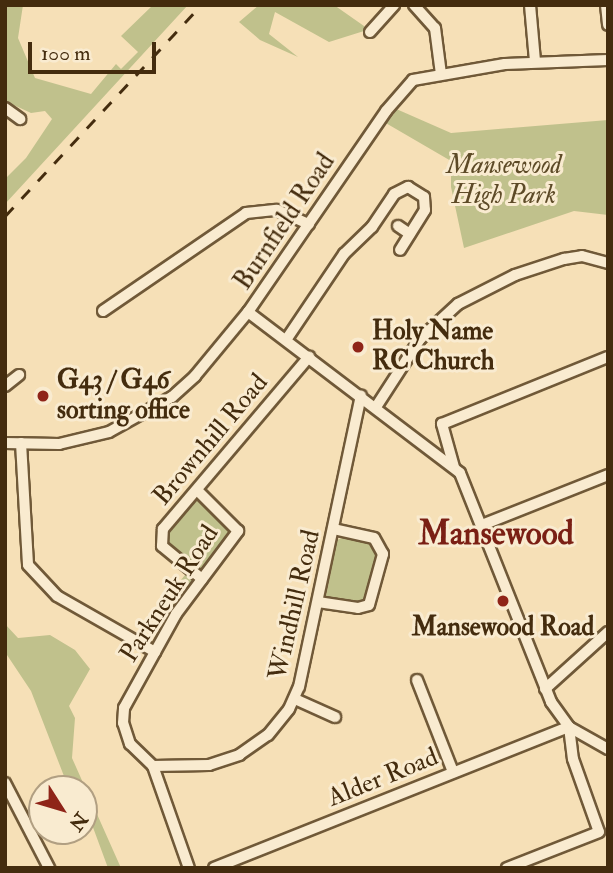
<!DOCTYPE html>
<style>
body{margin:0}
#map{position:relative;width:613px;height:873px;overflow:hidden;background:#f6e0b7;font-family:"IM FELL Double Pica",serif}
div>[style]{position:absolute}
.green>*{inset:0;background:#c0c18c}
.roads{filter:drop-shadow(2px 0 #705938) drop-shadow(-2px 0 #705938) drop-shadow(0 2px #705938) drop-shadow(0 -2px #705938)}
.street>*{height:10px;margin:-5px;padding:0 5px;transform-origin:5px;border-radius:5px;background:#f9ebd0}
.rail>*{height:2.5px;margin-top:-1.25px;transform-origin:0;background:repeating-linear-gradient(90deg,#442c0e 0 12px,transparent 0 24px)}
.dots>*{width:19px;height:19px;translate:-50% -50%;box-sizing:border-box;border:4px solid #f9ebd0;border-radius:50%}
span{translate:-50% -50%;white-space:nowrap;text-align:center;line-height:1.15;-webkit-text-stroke:6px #f9ebd0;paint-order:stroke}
.park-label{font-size:26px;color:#5d4a27;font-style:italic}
.street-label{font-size:26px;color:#442c0e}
.poi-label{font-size:26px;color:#442c0e;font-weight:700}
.left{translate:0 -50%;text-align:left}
.district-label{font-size:33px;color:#7a1f14;font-weight:700}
.frame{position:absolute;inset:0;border:7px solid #442c0e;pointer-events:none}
.north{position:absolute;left:28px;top:775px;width:70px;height:70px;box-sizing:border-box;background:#f9ebd0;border:2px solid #b19f82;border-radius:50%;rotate:127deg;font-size:19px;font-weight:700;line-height:28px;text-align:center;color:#442c0e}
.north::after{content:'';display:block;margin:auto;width:24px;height:32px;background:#8f2418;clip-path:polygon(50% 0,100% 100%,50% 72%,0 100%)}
.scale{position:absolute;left:28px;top:42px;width:128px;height:32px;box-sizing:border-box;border:4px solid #442c0e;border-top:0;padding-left:9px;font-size:21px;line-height:24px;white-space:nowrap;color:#442c0e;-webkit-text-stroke:5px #f9ebd0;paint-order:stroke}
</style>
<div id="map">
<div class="green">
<div style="clip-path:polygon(5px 5px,23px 5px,18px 38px,35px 78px,91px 94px,116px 64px,121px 69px,138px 52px,121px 36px,153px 5px,188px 5px,5px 204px,5px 179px,26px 158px,52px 119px,45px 111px,31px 113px,5px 101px)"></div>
<div style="clip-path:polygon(259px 5px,334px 5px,364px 26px,364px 31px,329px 42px,275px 12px,269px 34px,298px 57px,260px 40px,239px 22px)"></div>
<div style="clip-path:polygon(394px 108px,451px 133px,608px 120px,608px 215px,574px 211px,464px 248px,451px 187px,451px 161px,384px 122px)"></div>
<div style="clip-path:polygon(195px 499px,212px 508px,232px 527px,233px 534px,203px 570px,198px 571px,165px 543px,170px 528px)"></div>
<div style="clip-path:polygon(346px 536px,371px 541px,378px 551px,368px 598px,361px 604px,326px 596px,337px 540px)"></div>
<div style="clip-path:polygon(186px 574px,192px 581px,171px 612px,160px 604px)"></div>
<div style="clip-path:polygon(5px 624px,18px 638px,50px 635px,75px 650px,90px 669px,69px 706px,75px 718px,72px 758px,121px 868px,108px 868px,84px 803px,84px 789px,69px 789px,31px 691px,5px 652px)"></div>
</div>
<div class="roads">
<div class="street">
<div style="left:414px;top:5px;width:31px;rotate:48deg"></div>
<div style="left:435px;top:28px;width:46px;rotate:82.6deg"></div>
<div style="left:530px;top:5px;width:56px;rotate:84.9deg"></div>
<div style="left:606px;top:5px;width:20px;rotate:84deg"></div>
<div style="left:370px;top:32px;width:36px;rotate:-48deg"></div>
<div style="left:5px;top:108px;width:19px;rotate:36deg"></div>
<div style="left:398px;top:226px;width:14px;rotate:34deg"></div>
<div style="left:103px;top:311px;width:173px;rotate:-34.4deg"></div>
<div style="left:246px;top:213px;width:31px;rotate:-6deg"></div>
<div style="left:277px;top:210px;width:35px;rotate:24deg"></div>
<div style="left:248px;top:312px;width:266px;rotate:37.2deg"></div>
<div style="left:460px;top:473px;width:246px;rotate:68.3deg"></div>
<div style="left:551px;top:702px;width:31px;rotate:54deg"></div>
<div style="left:569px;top:727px;width:45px;rotate:29.4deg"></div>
<div style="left:286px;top:340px;width:104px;rotate:-56deg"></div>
<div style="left:344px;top:254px;width:39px;rotate:-44deg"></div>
<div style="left:372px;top:227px;width:40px;rotate:-56deg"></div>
<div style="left:394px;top:194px;width:16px;rotate:-27deg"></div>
<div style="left:408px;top:187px;width:19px;rotate:32deg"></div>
<div style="left:424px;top:197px;width:13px;rotate:86deg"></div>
<div style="left:425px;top:210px;width:47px;rotate:122deg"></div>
<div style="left:5px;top:386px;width:18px;rotate:-38deg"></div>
<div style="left:376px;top:407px;width:81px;rotate:-57.1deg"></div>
<div style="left:420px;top:339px;width:52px;rotate:-42.6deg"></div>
<div style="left:458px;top:304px;width:64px;rotate:-27deg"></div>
<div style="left:515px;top:275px;width:52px;rotate:-18.1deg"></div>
<div style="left:564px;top:259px;width:18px;rotate:-9deg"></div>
<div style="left:582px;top:256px;width:27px;rotate:15deg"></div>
<div style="left:5px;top:443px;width:54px;rotate:1.1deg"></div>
<div style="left:59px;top:444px;width:51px;rotate:-13.5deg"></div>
<div style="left:109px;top:432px;width:72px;rotate:-29.1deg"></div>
<div style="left:172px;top:397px;width:31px;rotate:-42deg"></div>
<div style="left:195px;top:376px;width:83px;rotate:-50.4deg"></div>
<div style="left:248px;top:312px;width:244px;rotate:-55.5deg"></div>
<div style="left:386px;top:111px;width:41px;rotate:-48.9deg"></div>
<div style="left:413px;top:80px;width:93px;rotate:-9.9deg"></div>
<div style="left:505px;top:64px;width:103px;rotate:-2.2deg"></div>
<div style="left:21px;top:443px;width:122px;rotate:86.7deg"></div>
<div style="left:28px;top:565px;width:42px;rotate:46.9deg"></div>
<div style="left:57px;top:596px;width:113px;rotate:29.7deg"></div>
<div style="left:454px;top:467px;width:45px;rotate:-105.6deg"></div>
<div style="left:442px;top:424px;width:179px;rotate:-22deg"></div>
<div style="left:482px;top:525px;width:136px;rotate:-21.6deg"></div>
<div style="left:202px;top:579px;width:52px;rotate:-140.5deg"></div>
<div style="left:162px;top:546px;width:17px;rotate:-87deg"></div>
<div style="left:163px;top:529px;width:226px;rotate:-49.7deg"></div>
<div style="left:318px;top:602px;width:40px;rotate:8.5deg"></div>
<div style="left:358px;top:608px;width:11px;rotate:-15deg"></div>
<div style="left:369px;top:605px;width:53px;rotate:-74.6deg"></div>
<div style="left:383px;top:554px;width:18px;rotate:-119deg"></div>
<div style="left:374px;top:538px;width:42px;rotate:-167.6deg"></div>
<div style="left:417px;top:680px;width:99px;rotate:68.6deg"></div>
<div style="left:545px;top:689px;width:85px;rotate:-42.1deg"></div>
<div style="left:295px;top:699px;width:44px;rotate:24.2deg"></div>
<div style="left:153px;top:766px;width:56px;rotate:-1deg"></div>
<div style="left:209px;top:765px;width:32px;rotate:-18deg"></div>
<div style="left:239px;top:755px;width:35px;rotate:-35deg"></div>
<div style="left:268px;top:735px;width:33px;rotate:-51deg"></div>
<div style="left:289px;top:709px;width:24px;rotate:-66deg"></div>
<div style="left:299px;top:687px;width:298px;rotate:-78deg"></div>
<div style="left:153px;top:766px;width:32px;rotate:-136deg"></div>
<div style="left:130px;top:744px;width:22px;rotate:-108deg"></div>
<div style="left:123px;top:723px;width:15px;rotate:-86deg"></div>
<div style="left:124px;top:708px;width:107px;rotate:-61deg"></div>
<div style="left:176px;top:614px;width:104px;rotate:-53.2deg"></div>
<div style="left:238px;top:531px;width:58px;rotate:-135deg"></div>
<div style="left:153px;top:766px;width:108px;rotate:70.6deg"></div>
<div style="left:5px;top:783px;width:96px;rotate:62.6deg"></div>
<div style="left:214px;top:868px;width:382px;rotate:-21.7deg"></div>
<div style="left:569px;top:727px;width:32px;rotate:83deg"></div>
<div style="left:573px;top:759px;width:77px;rotate:70.4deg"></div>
<div style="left:599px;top:832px;width:99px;rotate:158.6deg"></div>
</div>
</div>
<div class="rail">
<div style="left:5px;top:216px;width:288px;rotate:-47.1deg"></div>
</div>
<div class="dots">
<div style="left:358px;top:347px;background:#8f2418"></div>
<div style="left:43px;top:396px;background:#8f2418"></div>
<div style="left:503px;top:601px;background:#8f2418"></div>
</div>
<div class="park-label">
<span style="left:504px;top:181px">Mansewood<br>High Park</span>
</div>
<div class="street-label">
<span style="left:285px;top:222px;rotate:-56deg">Burnfield Road</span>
<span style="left:211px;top:440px;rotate:-50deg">Brownhill Road</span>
<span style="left:170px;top:594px;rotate:-57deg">Parkneuk Road</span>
<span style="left:295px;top:605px;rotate:-77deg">Windhill Road</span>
<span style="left:383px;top:778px;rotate:-22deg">Alder Road</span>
</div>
<div class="poi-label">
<span class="left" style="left:372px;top:347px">Holy Name<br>RC Church</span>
<span class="left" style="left:57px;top:396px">G43 / G46<br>sorting office</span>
<span style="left:503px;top:628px">Mansewood Road</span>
</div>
<div class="district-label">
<span style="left:496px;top:534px">Mansewood</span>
</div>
<div class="frame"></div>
<div class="north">N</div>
<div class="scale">100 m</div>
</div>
